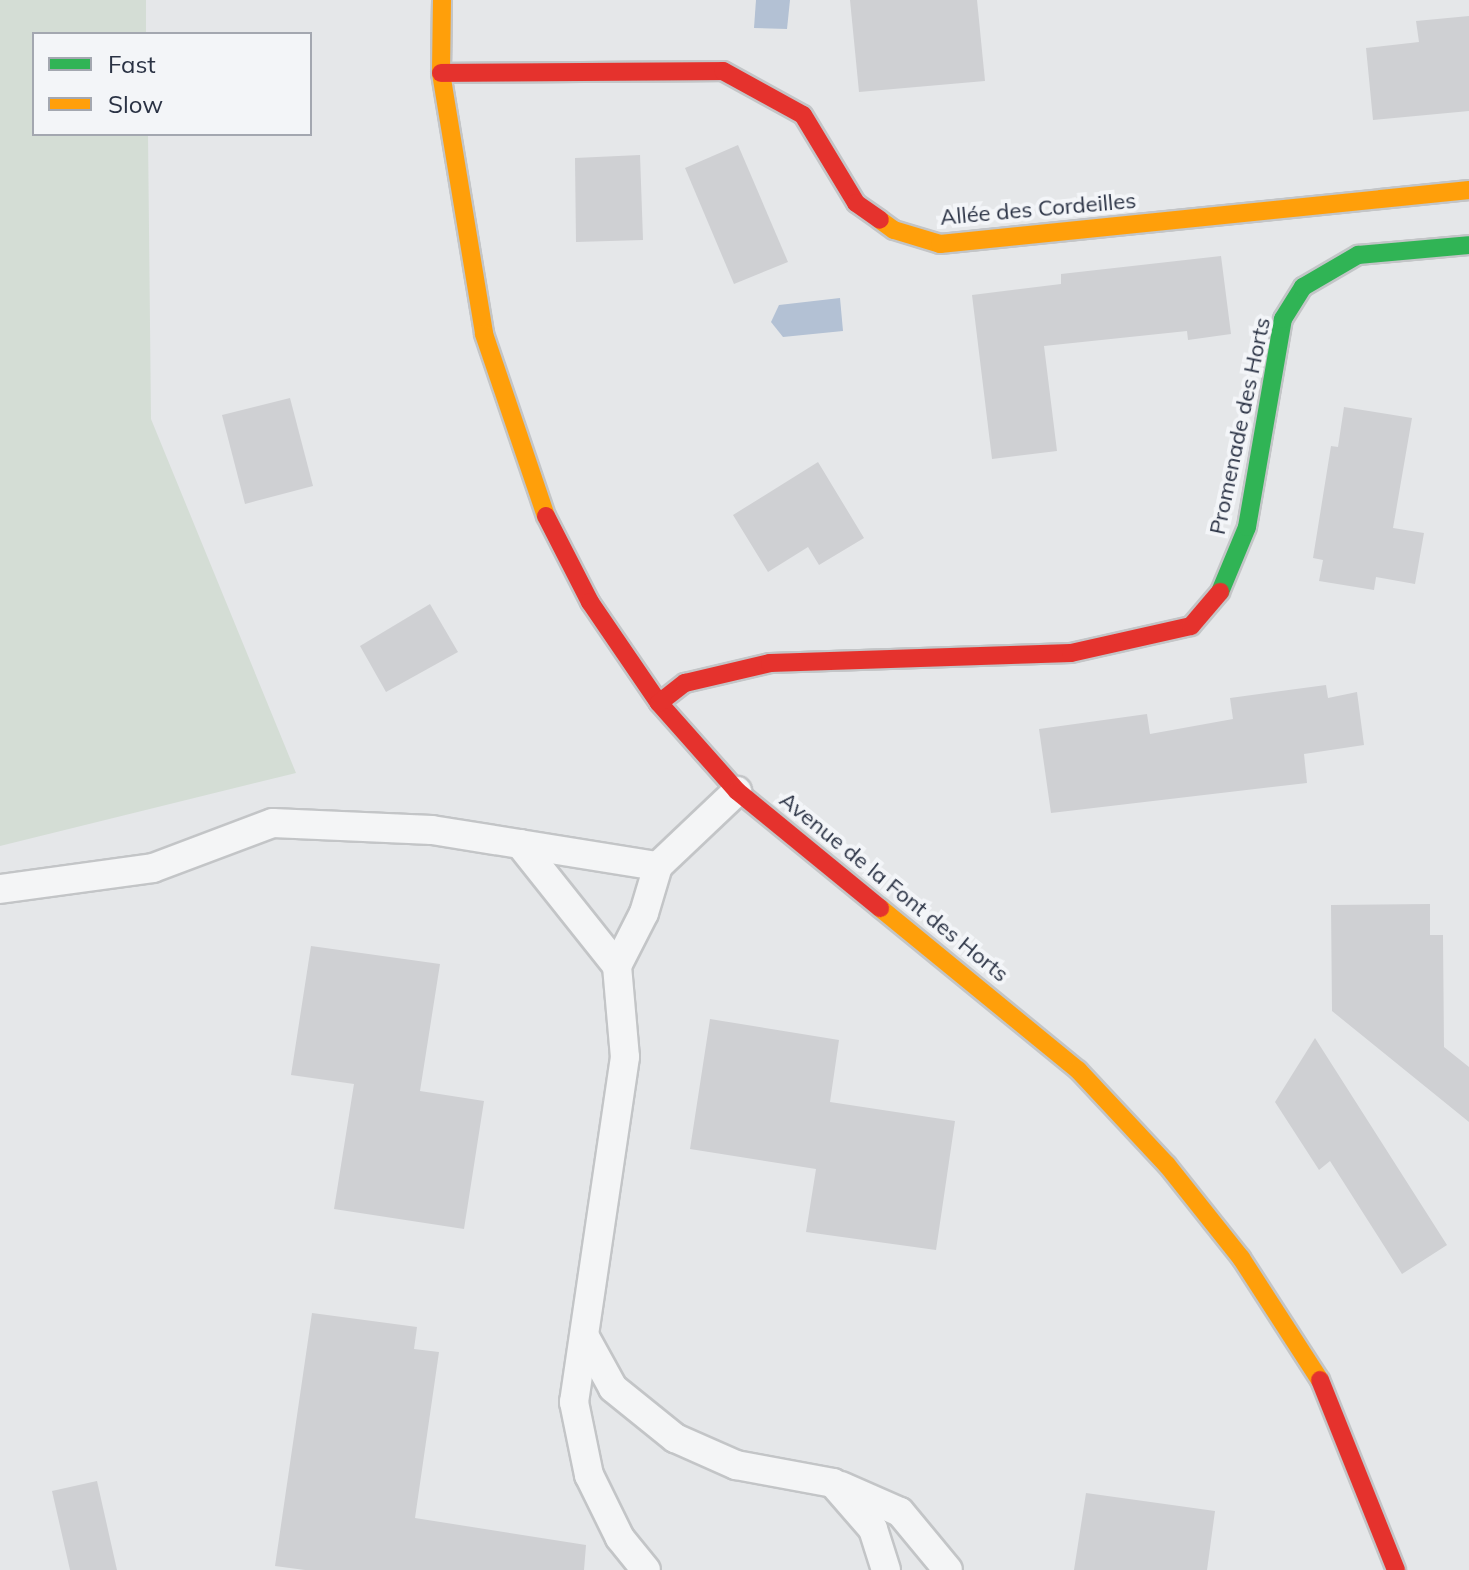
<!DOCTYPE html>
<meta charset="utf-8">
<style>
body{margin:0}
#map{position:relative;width:1469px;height:1570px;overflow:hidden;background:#e5e7e9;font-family:Mulish,sans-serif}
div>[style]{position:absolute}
.green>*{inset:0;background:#d4ddd5}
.water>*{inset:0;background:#b3c1d4}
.building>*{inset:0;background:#cfd0d3}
.roads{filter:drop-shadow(2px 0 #c3c5c7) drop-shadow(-2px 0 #c3c5c7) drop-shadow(0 2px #c3c5c7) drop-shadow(0 -2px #c3c5c7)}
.lane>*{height:28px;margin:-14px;padding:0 14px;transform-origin:14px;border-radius:14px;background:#f4f5f6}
.fast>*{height:18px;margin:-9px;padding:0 9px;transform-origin:9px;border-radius:9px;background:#30b455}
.slow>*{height:18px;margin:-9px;padding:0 9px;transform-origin:9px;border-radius:9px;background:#ff9f0a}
.jam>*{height:18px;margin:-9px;padding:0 9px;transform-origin:9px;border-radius:9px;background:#e5322d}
span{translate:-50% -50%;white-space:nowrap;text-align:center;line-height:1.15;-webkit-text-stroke:8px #f3f5f8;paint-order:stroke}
.street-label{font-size:22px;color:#2a3244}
.legend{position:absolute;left:32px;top:32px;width:280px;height:104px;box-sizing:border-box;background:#f3f5f8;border:2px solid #a3a7b0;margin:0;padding:10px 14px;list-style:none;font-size:24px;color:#2a3244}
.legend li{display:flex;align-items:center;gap:16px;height:40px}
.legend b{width:40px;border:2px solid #a3a7b0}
</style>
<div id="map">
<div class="green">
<div style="clip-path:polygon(0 0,146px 0,146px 34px,34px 34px,34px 134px,148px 134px,151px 419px,296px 773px,0 846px)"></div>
</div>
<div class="water">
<div style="clip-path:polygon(756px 0,790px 0,787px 29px,754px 28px)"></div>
<div style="clip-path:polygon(840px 298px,843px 331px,783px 337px,771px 322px,779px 305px)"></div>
</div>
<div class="building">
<div style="clip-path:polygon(850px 0,977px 0,985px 81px,859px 92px)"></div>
<div style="clip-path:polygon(1469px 16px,1469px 111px,1373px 120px,1366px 48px,1419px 42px,1416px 21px)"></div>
<div style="clip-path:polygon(738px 145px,788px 262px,734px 284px,685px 168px)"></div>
<div style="clip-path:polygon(640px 155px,643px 240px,576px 242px,575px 158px)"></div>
<div style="clip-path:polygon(1221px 256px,1231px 334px,1188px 340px,1187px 331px,1044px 346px,1057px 451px,992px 459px,972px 295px,1061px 284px,1061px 274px)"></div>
<div style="clip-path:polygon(290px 398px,313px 486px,245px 504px,222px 415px)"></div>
<div style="clip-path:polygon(1344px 407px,1412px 418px,1393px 528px,1424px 533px,1415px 584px,1376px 577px,1374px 590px,1319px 581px,1323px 560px,1313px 558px,1331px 446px,1338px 447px)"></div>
<div style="clip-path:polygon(818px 462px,864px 538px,819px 565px,808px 547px,768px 572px,733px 515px)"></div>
<div style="clip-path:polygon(430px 604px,458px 652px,386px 692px,360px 646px)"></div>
<div style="clip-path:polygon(1326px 685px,1328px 698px,1357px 692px,1364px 745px,1304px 754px,1307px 783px,1051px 813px,1039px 729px,1147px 714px,1150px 734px,1233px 719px,1230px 698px)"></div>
<div style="clip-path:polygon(1430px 904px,1430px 935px,1443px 935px,1444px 1047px,1469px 1067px,1469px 1122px,1332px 1011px,1331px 905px)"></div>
<div style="clip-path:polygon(311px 946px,440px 964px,420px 1091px,484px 1101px,464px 1229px,334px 1209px,354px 1084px,291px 1075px)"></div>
<div style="clip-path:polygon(710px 1019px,839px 1040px,830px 1102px,955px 1121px,936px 1250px,806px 1232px,816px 1169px,690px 1149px)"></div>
<div style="clip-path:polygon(1315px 1038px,1447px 1245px,1402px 1274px,1330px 1161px,1319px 1170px,1275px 1102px)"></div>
<div style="clip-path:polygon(312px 1313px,417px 1327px,414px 1349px,439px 1352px,415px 1518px,586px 1545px,584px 1570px,305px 1570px,275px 1566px)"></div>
<div style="clip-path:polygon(97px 1481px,117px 1570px,70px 1570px,52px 1491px)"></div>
<div style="clip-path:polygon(1086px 1493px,1215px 1511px,1207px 1570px,1074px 1570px)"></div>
</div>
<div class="roads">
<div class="lane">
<div style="left:520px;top:844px;width:156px;rotate:51.5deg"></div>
<div style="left:617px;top:966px;width:91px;rotate:85deg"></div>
<div style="left:625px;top:1057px;width:349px;rotate:98.4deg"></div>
<div style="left:574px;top:1402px;width:75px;rotate:78.4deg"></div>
<div style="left:589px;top:1475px;width:70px;rotate:63.8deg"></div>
<div style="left:620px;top:1538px;width:41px;rotate:50.9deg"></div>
<div style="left:0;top:889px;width:154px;rotate:-7.8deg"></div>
<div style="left:153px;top:868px;width:128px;rotate:-20.6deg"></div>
<div style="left:273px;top:823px;width:159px;rotate:2.5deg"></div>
<div style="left:432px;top:830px;width:229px;rotate:9.1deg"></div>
<div style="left:658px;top:866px;width:109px;rotate:-43.5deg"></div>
<div style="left:617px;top:966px;width:59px;rotate:-63deg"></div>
<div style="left:644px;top:913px;width:49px;rotate:-73.4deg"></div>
<div style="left:585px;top:1337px;width:58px;rotate:61.2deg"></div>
<div style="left:613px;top:1388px;width:80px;rotate:38.9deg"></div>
<div style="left:675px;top:1438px;width:67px;rotate:23.9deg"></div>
<div style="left:736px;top:1465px;width:99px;rotate:10.5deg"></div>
<div style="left:833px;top:1483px;width:61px;rotate:49deg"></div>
<div style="left:873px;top:1529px;width:43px;rotate:72.4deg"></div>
<div style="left:841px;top:1486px;width:64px;rotate:23.8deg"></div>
<div style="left:900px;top:1512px;width:75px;rotate:50.4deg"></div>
</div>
<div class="fast">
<div style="left:1220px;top:592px;width:70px;rotate:-67.4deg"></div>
<div style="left:1247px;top:527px;width:211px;rotate:-80.2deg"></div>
<div style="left:1283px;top:319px;width:38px;rotate:-58deg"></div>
<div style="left:1303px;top:287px;width:64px;rotate:-30.2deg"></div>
<div style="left:1358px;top:255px;width:111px;rotate:-5.1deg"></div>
</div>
<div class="slow">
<div style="left:442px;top:0;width:73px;rotate:90.8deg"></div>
<div style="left:441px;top:73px;width:265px;rotate:80.6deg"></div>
<div style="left:484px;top:334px;width:192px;rotate:71.2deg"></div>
<div style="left:880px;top:220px;width:17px;rotate:36deg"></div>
<div style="left:894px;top:230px;width:48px;rotate:16.9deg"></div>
<div style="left:940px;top:244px;width:532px;rotate:-5.83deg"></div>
<div style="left:880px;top:908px;width:256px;rotate:39.3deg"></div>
<div style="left:1078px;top:1070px;width:130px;rotate:46.9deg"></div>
<div style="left:1167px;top:1165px;width:119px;rotate:51.5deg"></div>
<div style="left:1241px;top:1258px;width:145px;rotate:57.1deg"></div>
</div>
<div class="jam">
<div style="left:441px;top:73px;width:282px;rotate:-0.4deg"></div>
<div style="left:723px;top:71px;width:91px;rotate:28.8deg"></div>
<div style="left:803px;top:115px;width:103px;rotate:58.9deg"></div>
<div style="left:856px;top:203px;width:29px;rotate:35deg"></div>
<div style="left:546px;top:516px;width:97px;rotate:62.9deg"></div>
<div style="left:590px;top:602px;width:122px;rotate:55.7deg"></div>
<div style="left:659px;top:703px;width:118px;rotate:48.4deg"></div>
<div style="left:737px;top:791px;width:185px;rotate:39.3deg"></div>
<div style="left:659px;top:703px;width:33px;rotate:-38deg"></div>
<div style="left:685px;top:683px;width:87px;rotate:-13.2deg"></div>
<div style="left:770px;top:663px;width:301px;rotate:-1.9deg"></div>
<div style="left:1071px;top:653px;width:123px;rotate:-12.7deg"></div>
<div style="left:1191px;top:626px;width:45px;rotate:-49.5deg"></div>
<div style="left:1320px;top:1380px;width:205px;rotate:68.2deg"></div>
</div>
</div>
<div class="street-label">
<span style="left:1038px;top:209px;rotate:-5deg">Allée des Cordeilles</span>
<span style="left:1240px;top:426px;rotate:-78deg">Promenade des Horts</span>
<span style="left:894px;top:887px;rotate:39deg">Avenue de la Font des Horts</span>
</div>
<ul class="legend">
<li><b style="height:10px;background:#30b455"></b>Fast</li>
<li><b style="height:10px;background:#ff9f0a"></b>Slow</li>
</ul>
</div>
